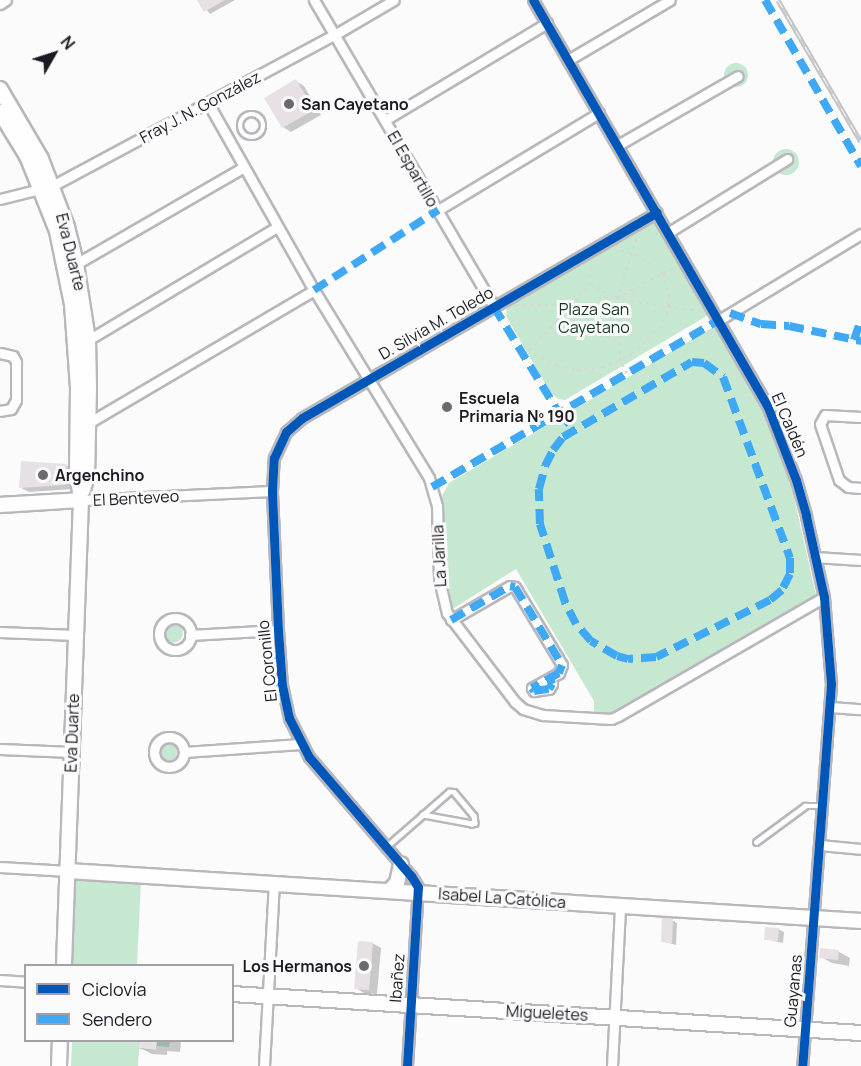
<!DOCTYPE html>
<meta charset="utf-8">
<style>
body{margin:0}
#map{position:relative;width:861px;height:1066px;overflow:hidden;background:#fbfbfb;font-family:Manrope,sans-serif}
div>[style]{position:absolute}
.green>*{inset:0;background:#c6e8d1}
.round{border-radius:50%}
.shadow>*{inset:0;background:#0003}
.building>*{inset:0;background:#e7e1e5}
.path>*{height:1.5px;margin-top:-0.75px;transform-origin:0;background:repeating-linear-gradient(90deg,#d6d6d6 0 3px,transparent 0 7.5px)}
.roads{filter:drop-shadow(2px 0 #b9b7bc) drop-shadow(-2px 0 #b9b7bc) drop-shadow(0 2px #b9b7bc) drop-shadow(0 -2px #b9b7bc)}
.lane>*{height:4.5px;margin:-2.25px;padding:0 2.25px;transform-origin:2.25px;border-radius:2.25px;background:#fefefe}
.lane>.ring{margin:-2.25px;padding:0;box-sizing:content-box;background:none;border:4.5px solid #fefefe;border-radius:50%}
.street>*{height:9px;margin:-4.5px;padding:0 4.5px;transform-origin:4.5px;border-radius:4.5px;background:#fefefe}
.street>.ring{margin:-4.5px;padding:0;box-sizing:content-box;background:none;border:9px solid #fefefe;border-radius:50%}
.secondary>*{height:14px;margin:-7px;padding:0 7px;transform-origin:7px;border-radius:7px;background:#fefefe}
.rail>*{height:5px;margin-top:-2.5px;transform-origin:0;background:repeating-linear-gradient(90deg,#fbfbfb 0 9px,#c4c4c4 0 18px);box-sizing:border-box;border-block:2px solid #c4c4c4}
.quiet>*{height:8px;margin-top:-4px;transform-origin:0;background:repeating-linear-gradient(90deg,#3fa9f5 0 15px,transparent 0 23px)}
.cycleway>*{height:9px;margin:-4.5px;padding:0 4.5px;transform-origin:4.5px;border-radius:4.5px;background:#0057b8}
.dots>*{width:16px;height:16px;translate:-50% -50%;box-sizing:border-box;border:3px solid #fbfbfb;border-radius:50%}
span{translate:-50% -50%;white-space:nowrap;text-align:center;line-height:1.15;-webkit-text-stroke:6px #fbfbfb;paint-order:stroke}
.poi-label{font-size:16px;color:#1e1a23;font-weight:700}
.left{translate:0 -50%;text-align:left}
.right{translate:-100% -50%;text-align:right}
.street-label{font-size:16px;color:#1e1a23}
.park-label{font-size:16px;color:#153722}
.legend{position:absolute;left:24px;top:964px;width:210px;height:78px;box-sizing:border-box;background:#fbfbfb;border:2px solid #a3a1a5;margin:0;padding:8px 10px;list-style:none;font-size:18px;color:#1e1a23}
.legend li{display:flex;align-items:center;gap:12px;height:30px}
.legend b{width:30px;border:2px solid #a3a1a5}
.north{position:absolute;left:24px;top:24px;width:60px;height:60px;-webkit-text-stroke:4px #fbfbfb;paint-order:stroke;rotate:51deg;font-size:16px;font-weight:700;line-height:24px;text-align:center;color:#1e1a23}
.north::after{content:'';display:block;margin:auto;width:21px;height:27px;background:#1e1a23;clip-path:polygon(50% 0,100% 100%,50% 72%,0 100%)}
</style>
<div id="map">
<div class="green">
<div class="round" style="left:724px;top:63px;width:24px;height:24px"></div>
<div class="round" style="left:773px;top:149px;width:26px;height:26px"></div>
<div style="clip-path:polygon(650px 220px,657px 224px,710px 314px,565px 400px,558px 399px,550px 392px,506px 316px,507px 308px,513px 301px)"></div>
<div style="clip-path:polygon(715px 326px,762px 409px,779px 448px,793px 493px,816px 595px,618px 712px,594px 715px,594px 701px,516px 569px,451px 610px,447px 605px,441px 498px,449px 483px)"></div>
<div class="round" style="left:163px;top:623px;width:20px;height:20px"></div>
<div class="round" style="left:158px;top:741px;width:20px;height:20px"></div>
<div style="clip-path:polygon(75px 877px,141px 881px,137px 965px,71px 966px)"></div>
<div style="clip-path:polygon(72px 1041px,170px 1041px,169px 1047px,157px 1046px,156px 1050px,139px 1049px,138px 1066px,71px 1066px)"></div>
</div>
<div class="shadow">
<div style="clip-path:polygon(199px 0,235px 0,210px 14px)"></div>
<div style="clip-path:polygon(296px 81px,304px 86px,321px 115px,291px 132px,283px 127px)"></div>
<div style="clip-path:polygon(67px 466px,75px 471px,73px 489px,29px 492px,21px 488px)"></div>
<div style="clip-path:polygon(672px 920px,677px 923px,676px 945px,662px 941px)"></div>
<div style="clip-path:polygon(778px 929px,784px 932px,783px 943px,765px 939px)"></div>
<div style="clip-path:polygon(372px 943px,381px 948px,377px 994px,364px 993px,356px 988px)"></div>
<div style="clip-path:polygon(822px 950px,839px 952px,850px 958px,849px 966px,832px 963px,821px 957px)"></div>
<div style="clip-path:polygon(141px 1040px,181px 1040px,180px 1052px,167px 1051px,167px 1055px,152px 1054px,140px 1048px)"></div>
</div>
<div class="building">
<div style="clip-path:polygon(197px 0,225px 0,204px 12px)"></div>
<div style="clip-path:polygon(296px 79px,314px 110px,282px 128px,264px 98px)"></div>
<div style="clip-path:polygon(21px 461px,67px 464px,65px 485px,19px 488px)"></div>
<div style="clip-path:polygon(662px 918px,673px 918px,672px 943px,661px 942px)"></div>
<div style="clip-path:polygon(765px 927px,779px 928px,778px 941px,764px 940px)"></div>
<div style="clip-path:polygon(358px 941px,373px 942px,369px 990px,354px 989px)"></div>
<div style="clip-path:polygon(820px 948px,839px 950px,838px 960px,819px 958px)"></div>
<div style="clip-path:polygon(139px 1041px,157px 1041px,156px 1050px,139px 1048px)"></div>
</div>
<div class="path">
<div style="left:591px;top:283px;width:30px;rotate:33deg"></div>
<div style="left:616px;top:299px;width:85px;rotate:8.1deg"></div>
<div style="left:617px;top:298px;width:67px;rotate:-27.7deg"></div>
<div style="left:515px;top:306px;width:46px;rotate:-2.5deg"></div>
<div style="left:561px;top:304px;width:13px;rotate:-18deg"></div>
<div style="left:573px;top:300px;width:21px;rotate:-41deg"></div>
<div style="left:589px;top:286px;width:8px;rotate:-76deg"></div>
<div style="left:591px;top:278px;width:15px;rotate:-94deg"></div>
<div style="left:558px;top:321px;width:15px;rotate:20deg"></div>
<div style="left:600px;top:336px;width:17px;rotate:7deg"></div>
<div style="left:528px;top:351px;width:33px;rotate:27deg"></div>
<div style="left:557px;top:366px;width:20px;rotate:11deg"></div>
<div style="left:577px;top:370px;width:25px;rotate:-5deg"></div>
<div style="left:602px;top:368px;width:33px;rotate:-25deg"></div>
<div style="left:632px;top:354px;width:37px;rotate:-43deg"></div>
<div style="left:659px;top:329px;width:17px;rotate:-62deg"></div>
<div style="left:667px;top:314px;width:16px;rotate:-83deg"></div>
<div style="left:669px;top:298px;width:25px;rotate:-104deg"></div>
<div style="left:663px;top:274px;width:31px;rotate:-144deg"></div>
<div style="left:638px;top:256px;width:26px;rotate:-164deg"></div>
<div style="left:524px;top:356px;width:82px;rotate:-47deg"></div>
<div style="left:627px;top:374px;width:15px;rotate:-118deg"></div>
<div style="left:620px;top:361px;width:62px;rotate:-93.7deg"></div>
<div style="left:616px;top:299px;width:68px;rotate:-71deg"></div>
</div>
<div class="roads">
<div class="lane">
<div class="ring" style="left:240px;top:114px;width:19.5px;height:19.5px"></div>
<div style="left:756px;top:842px;width:61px;rotate:-36.3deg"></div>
<div style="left:805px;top:806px;width:18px"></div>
<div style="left:386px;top:847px;width:84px;rotate:-41.1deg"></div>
<div style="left:449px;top:792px;width:5px"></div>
<div style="left:454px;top:792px;width:31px;rotate:50deg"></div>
<div style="left:474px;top:816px;width:7px;rotate:82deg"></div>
<div style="left:475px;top:823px;width:3px;rotate:162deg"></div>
<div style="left:472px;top:824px;width:50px;rotate:-169.6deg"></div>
</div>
<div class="street">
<div style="left:314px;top:0;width:356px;rotate:59.6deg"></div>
<div style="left:533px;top:0;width:468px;rotate:60deg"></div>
<div style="left:767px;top:405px;width:80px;rotate:68.9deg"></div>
<div style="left:796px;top:480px;width:37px;rotate:74deg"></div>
<div style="left:806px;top:516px;width:83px;rotate:77.5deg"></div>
<div style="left:824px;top:597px;width:87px;rotate:85.4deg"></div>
<div style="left:831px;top:684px;width:383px;rotate:94.3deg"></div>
<div style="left:0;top:4px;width:7px;rotate:-34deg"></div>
<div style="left:568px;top:60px;width:118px;rotate:-30.5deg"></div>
<div style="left:208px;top:103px;width:215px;rotate:60.5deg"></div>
<div style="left:314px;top:290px;width:220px;rotate:58.5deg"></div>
<div style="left:429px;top:478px;width:29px;rotate:74deg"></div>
<div style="left:437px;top:506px;width:73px;rotate:88.4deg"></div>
<div style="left:439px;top:579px;width:35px;rotate:77deg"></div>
<div style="left:447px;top:613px;width:112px;rotate:52.6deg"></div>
<div style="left:515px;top:702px;width:11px;rotate:41deg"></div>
<div style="left:523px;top:709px;width:21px;rotate:17deg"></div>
<div style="left:543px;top:715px;width:68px;rotate:3.4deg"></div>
<div style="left:611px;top:719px;width:8px;rotate:-23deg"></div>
<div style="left:618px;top:716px;width:238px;rotate:-30deg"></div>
<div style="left:385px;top:120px;width:189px;rotate:-30.9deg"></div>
<div style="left:618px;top:145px;width:138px;rotate:-29.9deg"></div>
<div style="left:0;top:199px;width:54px;rotate:-14deg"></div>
<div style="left:52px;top:186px;width:320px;rotate:-28.2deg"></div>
<div style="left:334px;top:35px;width:69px;rotate:-30.3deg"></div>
<div style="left:438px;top:210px;width:188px;rotate:-31.1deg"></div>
<div style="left:669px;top:232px;width:139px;rotate:-31.7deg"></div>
<div style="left:76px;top:264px;width:194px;rotate:-30deg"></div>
<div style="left:719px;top:320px;width:166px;rotate:-31.2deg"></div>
<div style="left:88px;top:340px;width:220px;rotate:-30.9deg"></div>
<div style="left:0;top:353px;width:13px;rotate:13deg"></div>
<div style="left:13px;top:356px;width:7px;rotate:63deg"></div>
<div style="left:16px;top:362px;width:38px;rotate:90deg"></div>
<div style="left:16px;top:400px;width:10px;rotate:119deg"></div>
<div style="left:11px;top:409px;width:11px;rotate:170deg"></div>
<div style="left:861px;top:417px;width:36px;rotate:-177deg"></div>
<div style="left:825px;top:415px;width:10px;rotate:119deg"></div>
<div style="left:820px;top:424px;width:59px;rotate:71.3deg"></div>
<div style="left:839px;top:480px;width:11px;rotate:38deg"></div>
<div style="left:848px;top:487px;width:13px;rotate:4deg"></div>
<div style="left:90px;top:422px;width:260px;rotate:-30.5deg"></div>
<div style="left:81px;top:500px;width:191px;rotate:-2.7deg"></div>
<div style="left:815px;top:557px;width:46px;rotate:3.7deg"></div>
<div class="ring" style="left:159px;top:618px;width:23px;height:23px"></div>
<div style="left:451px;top:620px;width:68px;rotate:-30deg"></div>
<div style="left:510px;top:586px;width:5px;rotate:11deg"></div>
<div style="left:515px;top:587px;width:91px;rotate:58.9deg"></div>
<div style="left:562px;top:665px;width:9px;rotate:111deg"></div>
<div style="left:559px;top:673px;width:31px;rotate:151deg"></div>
<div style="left:532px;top:688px;width:4px;rotate:56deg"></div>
<div style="left:534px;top:691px;width:15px;rotate:-8deg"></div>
<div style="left:549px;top:689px;width:6px;rotate:-59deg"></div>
<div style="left:552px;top:684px;width:6px;rotate:-108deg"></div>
<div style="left:0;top:632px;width:75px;rotate:2.3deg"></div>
<div style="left:190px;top:635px;width:88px;rotate:-3.3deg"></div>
<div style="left:830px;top:707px;width:31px;rotate:4deg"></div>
<div class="ring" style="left:154px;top:737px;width:21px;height:21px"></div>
<div style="left:0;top:749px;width:72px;rotate:2.4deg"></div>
<div style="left:184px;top:752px;width:117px;rotate:-3.9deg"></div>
<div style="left:819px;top:845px;width:42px;rotate:5.4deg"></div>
<div style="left:0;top:867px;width:68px;rotate:3.4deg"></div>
<div style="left:0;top:980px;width:26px;rotate:4deg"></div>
<div style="left:264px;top:1066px;width:184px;rotate:-86.9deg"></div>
<div style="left:407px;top:1066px;width:179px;rotate:-86.5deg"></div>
<div style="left:418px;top:887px;width:13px;rotate:-122deg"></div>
<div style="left:411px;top:876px;width:157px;rotate:-130.6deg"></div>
<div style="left:309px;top:757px;width:44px;rotate:-117.1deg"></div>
<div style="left:289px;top:718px;width:33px;rotate:-102deg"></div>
<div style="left:282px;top:686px;width:56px;rotate:-94.1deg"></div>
<div style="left:278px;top:630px;width:139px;rotate:-92.5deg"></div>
<div style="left:272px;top:491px;width:33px;rotate:-87deg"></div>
<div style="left:274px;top:458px;width:29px;rotate:-65deg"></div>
<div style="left:286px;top:432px;width:21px;rotate:-41deg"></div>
<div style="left:302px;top:418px;width:410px;rotate:-30.1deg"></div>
<div style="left:612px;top:1066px;width:160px;rotate:-87.1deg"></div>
</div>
<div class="secondary">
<div style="left:0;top:89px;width:81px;rotate:59.6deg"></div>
<div style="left:41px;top:159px;width:73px;rotate:69.1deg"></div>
<div style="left:67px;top:227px;width:38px;rotate:76deg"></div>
<div style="left:76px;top:264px;width:77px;rotate:81deg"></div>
<div style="left:88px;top:340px;width:48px;rotate:88.8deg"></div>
<div style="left:89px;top:388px;width:86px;rotate:91.3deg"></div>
<div style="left:87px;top:474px;width:16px;rotate:104deg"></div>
<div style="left:0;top:112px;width:52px;rotate:58.5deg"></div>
<div style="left:27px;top:156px;width:81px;rotate:68.2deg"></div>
<div style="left:57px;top:231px;width:75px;rotate:78.4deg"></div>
<div style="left:72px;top:304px;width:84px;rotate:85.9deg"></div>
<div style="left:78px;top:388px;width:83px;rotate:90.7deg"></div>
<div style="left:77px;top:471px;width:29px;rotate:82deg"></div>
<div style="left:81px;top:500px;width:466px;rotate:92.1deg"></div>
<div style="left:0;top:505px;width:81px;rotate:-3.5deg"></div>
<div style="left:68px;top:871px;width:795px;rotate:3.61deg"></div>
<div style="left:390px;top:890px;width:10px;rotate:-45deg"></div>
<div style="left:397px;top:883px;width:19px;rotate:-78deg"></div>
<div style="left:232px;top:994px;width:630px;rotate:3.55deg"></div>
<div style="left:59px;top:1066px;width:26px;rotate:-88deg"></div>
</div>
</div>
<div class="rail">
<div style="left:778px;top:0;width:164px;rotate:59.7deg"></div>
</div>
<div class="quiet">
<div style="left:765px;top:0;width:192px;rotate:60deg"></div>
<div style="left:314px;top:290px;width:148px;rotate:-32.8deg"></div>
<div style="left:494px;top:307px;width:124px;rotate:58.5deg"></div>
<div style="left:559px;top:413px;width:22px;rotate:47deg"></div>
<div style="left:730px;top:313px;width:33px;rotate:20deg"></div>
<div style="left:761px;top:324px;width:28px;rotate:4deg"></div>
<div style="left:789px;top:326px;width:74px;rotate:11.8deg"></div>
<div style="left:854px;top:340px;width:21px;rotate:-71deg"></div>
<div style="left:692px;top:362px;width:12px;rotate:5deg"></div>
<div style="left:704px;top:363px;width:24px;rotate:36deg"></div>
<div style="left:723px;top:377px;width:193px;rotate:69.7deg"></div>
<div style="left:790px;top:558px;width:16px;rotate:90deg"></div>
<div style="left:790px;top:574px;width:18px;rotate:117deg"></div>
<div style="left:782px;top:590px;width:16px;rotate:140deg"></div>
<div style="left:770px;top:600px;width:127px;rotate:153.4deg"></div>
<div style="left:656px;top:657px;width:28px;rotate:176deg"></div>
<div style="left:628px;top:659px;width:11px;rotate:-165deg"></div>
<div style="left:617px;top:656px;width:30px;rotate:-150deg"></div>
<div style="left:591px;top:641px;width:23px;rotate:-131deg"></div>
<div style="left:576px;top:624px;width:25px;rotate:-117deg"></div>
<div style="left:565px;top:602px;width:82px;rotate:-107.8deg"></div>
<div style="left:540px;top:524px;width:35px;rotate:-92deg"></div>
<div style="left:539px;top:489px;width:24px;rotate:-75deg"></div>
<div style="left:545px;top:466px;width:18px;rotate:-63deg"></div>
<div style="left:553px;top:450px;width:16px;rotate:-52deg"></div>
<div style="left:563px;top:437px;width:149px;rotate:-30.2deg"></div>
<div style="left:432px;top:487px;width:332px;rotate:-30.2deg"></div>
<div style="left:451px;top:620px;width:68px;rotate:-30deg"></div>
<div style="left:510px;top:586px;width:5px;rotate:11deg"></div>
<div style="left:515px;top:587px;width:91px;rotate:58.9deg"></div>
<div style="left:562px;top:665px;width:9px;rotate:111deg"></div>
<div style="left:559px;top:673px;width:31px;rotate:151deg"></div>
<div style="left:532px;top:688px;width:4px;rotate:56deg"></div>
<div style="left:534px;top:691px;width:15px;rotate:-8deg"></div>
<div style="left:549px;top:689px;width:6px;rotate:-59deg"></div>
<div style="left:552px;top:684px;width:6px;rotate:-108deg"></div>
</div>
<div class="cycleway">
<div style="left:533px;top:0;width:468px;rotate:60deg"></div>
<div style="left:767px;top:405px;width:80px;rotate:68.9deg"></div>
<div style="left:796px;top:480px;width:37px;rotate:74deg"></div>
<div style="left:806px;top:516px;width:83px;rotate:77.5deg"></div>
<div style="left:824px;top:597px;width:87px;rotate:85.4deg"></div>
<div style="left:831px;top:684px;width:383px;rotate:94.3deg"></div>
<div style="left:407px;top:1066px;width:179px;rotate:-86.5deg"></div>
<div style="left:418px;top:887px;width:13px;rotate:-122deg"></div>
<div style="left:411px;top:876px;width:157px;rotate:-130.6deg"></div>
<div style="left:309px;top:757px;width:44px;rotate:-117.1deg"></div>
<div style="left:289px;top:718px;width:33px;rotate:-102deg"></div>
<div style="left:282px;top:686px;width:56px;rotate:-94.1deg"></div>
<div style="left:278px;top:630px;width:139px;rotate:-92.5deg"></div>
<div style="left:272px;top:491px;width:33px;rotate:-87deg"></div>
<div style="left:274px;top:458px;width:29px;rotate:-65deg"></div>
<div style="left:286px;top:432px;width:21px;rotate:-41deg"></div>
<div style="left:302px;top:418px;width:410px;rotate:-30.1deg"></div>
</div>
<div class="dots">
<div style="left:289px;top:104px;background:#6b696f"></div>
<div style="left:447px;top:407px;background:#6b696f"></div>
<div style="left:43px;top:475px;background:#6b696f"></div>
<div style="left:364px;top:966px;background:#6b696f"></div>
</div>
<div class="poi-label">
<span class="left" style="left:301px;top:104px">San Cayetano</span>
<span class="left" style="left:459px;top:407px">Escuela<br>Primaria Nº 190</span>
<span class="left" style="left:55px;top:475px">Argenchino</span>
<span class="right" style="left:352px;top:966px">Los Hermanos</span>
</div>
<div class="street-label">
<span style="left:200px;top:107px;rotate:-28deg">Fray J. N. González</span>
<span style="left:413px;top:169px;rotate:60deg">El Espartillo</span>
<span style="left:71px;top:252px;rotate:76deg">Eva Duarte</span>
<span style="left:436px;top:323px;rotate:-30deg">D. Silvia M. Toledo</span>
<span style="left:790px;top:425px;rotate:67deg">El Caldén</span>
<span style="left:136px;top:498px;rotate:-3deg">El Benteveo</span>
<span style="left:439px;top:556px;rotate:-93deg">La Jarilla</span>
<span style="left:267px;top:661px;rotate:-96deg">El Coronillo</span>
<span style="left:72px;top:733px;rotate:-88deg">Eva Duarte</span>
<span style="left:502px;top:898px;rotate:4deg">Isabel La Católica</span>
<span style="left:397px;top:978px;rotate:-86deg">Ibañez</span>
<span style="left:793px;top:991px;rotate:-85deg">Guayanas</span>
<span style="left:547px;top:1013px;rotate:3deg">Migueletes</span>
</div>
<div class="park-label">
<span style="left:594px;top:318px">Plaza San<br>Cayetano</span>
</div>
<ul class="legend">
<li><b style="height:8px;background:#0057b8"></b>Ciclovía</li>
<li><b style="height:8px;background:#3fa9f5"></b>Sendero</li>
</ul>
<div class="north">N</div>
</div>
